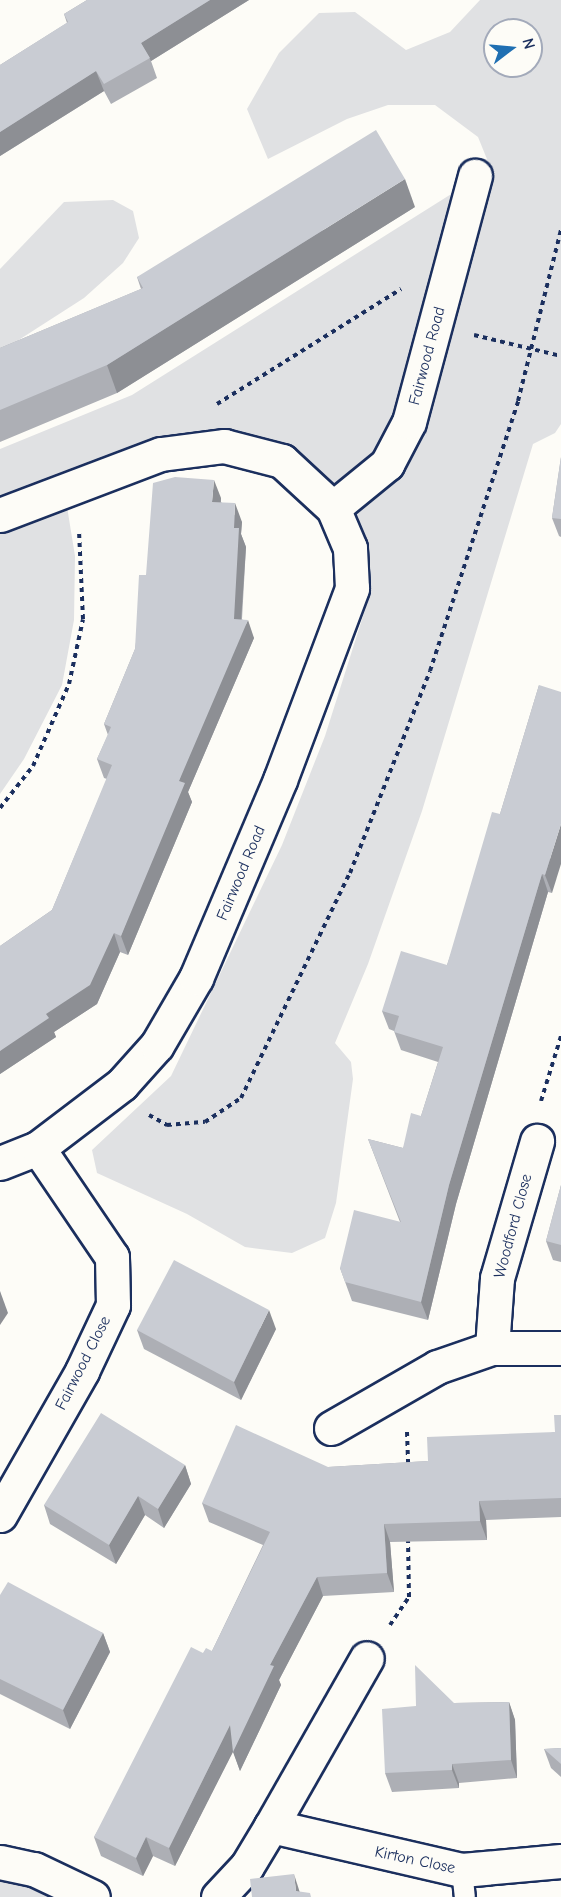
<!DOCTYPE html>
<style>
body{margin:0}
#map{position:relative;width:561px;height:1897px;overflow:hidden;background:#fdfcf7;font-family:"Comic Neue",sans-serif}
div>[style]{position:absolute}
.green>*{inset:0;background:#e0e1e3}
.path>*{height:4px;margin-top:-2px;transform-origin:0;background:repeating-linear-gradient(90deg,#1b2f5e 0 4.5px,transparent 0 9px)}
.roads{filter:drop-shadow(2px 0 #1b2f5e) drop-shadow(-2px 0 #1b2f5e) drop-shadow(0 2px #1b2f5e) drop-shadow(0 -2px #1b2f5e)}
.service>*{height:20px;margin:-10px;padding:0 10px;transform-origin:10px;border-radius:10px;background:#fdfcf7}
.minor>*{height:33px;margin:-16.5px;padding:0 16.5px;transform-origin:16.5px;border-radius:16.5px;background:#fdfcf7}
.wall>*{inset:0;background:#adafb5}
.shaded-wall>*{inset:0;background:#8d8f94}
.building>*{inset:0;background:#c9ccd3}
span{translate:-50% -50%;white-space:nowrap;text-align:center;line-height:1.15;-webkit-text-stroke:5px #fdfcf7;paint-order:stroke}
.street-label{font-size:16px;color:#1b2f5e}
.north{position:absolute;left:483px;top:18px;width:60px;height:60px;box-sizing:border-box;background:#fdfcf7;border:2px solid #a3aaba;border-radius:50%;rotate:74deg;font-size:16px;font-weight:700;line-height:24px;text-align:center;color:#1b2f5e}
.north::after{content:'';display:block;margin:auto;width:21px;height:27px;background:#1f6fb2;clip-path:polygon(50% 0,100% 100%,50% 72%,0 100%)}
</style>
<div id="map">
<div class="green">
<div style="clip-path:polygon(evenodd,480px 0,561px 0,561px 424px,555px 433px,533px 444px,422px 811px,368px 964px,335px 1043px,351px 1062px,353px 1079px,336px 1203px,325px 1238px,292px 1253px,245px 1247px,187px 1214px,97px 1173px,92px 1150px,171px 1076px,282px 845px,325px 736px,371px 591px,352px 588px,333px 508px,224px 446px,64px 488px,75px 556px,74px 620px,62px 685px,24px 759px,0 794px,0 449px,132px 395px,491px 169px,478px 137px,435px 105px,388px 105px,347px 119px,268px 159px,247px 109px,279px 53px,319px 13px,355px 12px,406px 50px,450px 32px,480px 0,495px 30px,531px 30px,531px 66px,495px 66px,495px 30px)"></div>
<div style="clip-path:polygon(113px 200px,133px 211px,139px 238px,123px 263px,84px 298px,0 352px,0 269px,64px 202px)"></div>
<div style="clip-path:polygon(0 1862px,91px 1897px,0 1897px)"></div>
</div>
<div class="path">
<div style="left:474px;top:335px;width:89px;rotate:13.6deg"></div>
<div style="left:217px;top:404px;width:217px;rotate:-32deg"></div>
<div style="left:0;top:808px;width:53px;rotate:-51.8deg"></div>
<div style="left:33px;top:766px;width:90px;rotate:-66.3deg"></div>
<div style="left:69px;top:684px;width:66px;rotate:-77.8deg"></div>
<div style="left:83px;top:619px;width:89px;rotate:-92.6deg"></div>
<div style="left:541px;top:1101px;width:68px;rotate:-72.9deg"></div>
<div style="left:149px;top:1115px;width:21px;rotate:29deg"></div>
<div style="left:167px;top:1125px;width:38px;rotate:-5deg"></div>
<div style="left:205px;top:1122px;width:43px;rotate:-33.7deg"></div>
<div style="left:241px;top:1098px;width:250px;rotate:-64.2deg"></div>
<div style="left:350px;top:873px;width:217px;rotate:-68.4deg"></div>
<div style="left:430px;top:671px;width:284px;rotate:-71.9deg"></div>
<div style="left:518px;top:401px;width:176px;rotate:-75.9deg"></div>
<div style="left:407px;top:1432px;width:34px;rotate:88deg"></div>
<div style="left:390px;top:1625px;width:34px;rotate:-56deg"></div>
<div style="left:409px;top:1597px;width:57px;rotate:-91deg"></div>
</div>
<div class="roads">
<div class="service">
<div style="left:462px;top:1870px;width:27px;rotate:84deg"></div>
</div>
<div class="minor">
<div style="left:0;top:515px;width:172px;rotate:-20.8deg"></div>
<div style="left:161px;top:454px;width:64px;rotate:-7.2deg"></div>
<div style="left:224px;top:446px;width:60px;rotate:14.5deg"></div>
<div style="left:282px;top:461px;width:69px;rotate:42.7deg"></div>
<div style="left:333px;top:508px;width:70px;rotate:-39.2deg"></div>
<div style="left:387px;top:464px;width:47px;rotate:-62.4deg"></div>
<div style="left:409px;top:422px;width:255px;rotate:-75deg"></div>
<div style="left:0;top:1163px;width:41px;rotate:-21.5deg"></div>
<div style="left:38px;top:1148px;width:106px;rotate:-37.3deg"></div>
<div style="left:122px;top:1084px;width:52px;rotate:-48.1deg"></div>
<div style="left:157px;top:1045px;width:78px;rotate:-59.8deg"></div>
<div style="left:196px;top:978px;width:215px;rotate:-67deg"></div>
<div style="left:280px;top:780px;width:205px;rotate:-69.4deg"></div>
<div style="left:352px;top:588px;width:40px;rotate:-92.9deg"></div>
<div style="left:350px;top:548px;width:43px;rotate:-113deg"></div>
<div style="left:492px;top:1348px;width:70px;rotate:-85.9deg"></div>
<div style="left:497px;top:1278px;width:143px;rotate:-73.7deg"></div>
<div style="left:331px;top:1428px;width:122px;rotate:-29.9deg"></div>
<div style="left:437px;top:1367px;width:58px;rotate:-19.1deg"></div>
<div style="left:492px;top:1348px;width:69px"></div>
<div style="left:0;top:1515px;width:166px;rotate:-60.3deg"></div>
<div style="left:82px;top:1371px;width:73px;rotate:-64.8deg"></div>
<div style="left:113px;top:1305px;width:48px;rotate:-91.2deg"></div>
<div style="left:112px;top:1257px;width:132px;rotate:-124.2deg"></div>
<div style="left:271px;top:1826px;width:193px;rotate:-60.3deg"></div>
<div style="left:0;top:1862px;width:35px;rotate:12deg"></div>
<div style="left:34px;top:1869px;width:65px;rotate:25.4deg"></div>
<div style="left:218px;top:1897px;width:42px;rotate:-46.9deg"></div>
<div style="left:247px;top:1866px;width:47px;rotate:-59deg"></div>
<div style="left:271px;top:1826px;width:196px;rotate:13deg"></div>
<div style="left:462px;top:1870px;width:99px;rotate:-5.2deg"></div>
</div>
</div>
<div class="wall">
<div style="clip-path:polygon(87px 0,249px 0,151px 61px,157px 78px,111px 104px,104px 91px,0 156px,0 65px,67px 23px,64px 14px)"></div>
<div style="clip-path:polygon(415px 207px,117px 393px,0 442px,0 348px,141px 289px,137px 277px)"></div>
<div style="clip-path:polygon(561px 457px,561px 537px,559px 536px,552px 518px)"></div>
<div style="clip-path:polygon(221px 498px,221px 502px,242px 522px,241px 534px,246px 547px,242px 619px,254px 638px,188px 792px,192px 802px,128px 955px,120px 952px,97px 1004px,54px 1032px,56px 1037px,0 1074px,0 946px,52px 910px,107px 779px,104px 778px,97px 759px,108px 735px,104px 724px,135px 649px,146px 575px)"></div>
<div style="clip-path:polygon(539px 685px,552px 893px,548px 892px,456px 1204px,428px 1320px,352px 1301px,340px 1268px,400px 1222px,368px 1139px,403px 1148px,421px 1116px,438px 1062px,401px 1050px,394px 1031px,389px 1029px,382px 1011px,447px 965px,500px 814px)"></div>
<div style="clip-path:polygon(561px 1185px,561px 1262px,553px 1260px,546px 1241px)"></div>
<div style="clip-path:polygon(276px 1329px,241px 1400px,144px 1349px,137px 1330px)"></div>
<div style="clip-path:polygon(561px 1415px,561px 1517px,486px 1520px,487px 1540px,390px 1542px,394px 1592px,323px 1596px,279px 1680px,281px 1685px,240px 1771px,233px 1751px,175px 1866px,153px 1856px,143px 1876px,101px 1856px,94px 1837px,203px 1653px,212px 1651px,263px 1545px,209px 1522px,202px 1503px,328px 1467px,428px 1461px,555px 1432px)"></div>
<div style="clip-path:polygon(185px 1465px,191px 1484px,164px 1528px,145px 1515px,116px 1564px,50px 1524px,44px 1505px)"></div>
<div style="clip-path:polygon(0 1595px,103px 1633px,110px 1652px,70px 1729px,0 1694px)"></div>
<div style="clip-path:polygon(509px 1702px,515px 1720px,517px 1778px,459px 1783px,459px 1788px,392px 1792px,385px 1773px,454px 1703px)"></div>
<div style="clip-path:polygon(561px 1748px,561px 1777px,551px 1768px,544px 1749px)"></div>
</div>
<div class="shaded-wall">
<div style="clip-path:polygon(210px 0,249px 0,151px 61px,141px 43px)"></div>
<div style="clip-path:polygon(96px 71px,104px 91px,0 156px,0 132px)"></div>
<div style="clip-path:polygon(405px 179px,415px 207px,117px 393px,107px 365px)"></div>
<div style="clip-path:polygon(214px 480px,221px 498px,219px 520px,212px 502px)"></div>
<div style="clip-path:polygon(235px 503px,242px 522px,241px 534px,246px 547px,240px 636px,248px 620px,254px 638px,188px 792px,192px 802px,128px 955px,121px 936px,179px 781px,234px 619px,234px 528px)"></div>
<div style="clip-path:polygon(561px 824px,561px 864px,552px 893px,545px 875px)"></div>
<div style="clip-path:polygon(542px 874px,548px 892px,456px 1204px,428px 1320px,421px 1302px,449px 1185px)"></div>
<div style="clip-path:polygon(114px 933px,120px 952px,97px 1004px,54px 1032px,56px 1037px,0 1074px,0 1051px)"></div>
<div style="clip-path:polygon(0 1291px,8px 1313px,0 1325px)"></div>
<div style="clip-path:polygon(269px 1310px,276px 1329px,241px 1400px,234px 1382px)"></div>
<div style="clip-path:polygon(185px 1465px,191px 1484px,164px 1528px,158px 1509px)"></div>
<div style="clip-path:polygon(138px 1496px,145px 1515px,116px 1564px,109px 1545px)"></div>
<div style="clip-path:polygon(479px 1501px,486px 1520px,487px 1540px,480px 1521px)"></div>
<div style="clip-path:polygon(384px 1524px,390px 1542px,394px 1592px,387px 1573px)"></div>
<div style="clip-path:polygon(317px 1577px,323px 1596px,279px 1680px,281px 1685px,240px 1771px,233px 1752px,270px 1665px)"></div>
<div style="clip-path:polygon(103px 1633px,110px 1652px,70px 1729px,63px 1710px)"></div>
<div style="clip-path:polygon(509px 1702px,515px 1720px,517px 1778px,511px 1760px)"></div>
<div style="clip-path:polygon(230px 1725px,237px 1744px,175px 1866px,169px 1848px)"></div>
<div style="clip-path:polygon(452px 1764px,459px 1783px,459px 1788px,452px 1770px)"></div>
<div style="clip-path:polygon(146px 1837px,153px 1856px,143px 1876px,136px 1858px)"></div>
<div style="clip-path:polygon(294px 1874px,300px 1893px,296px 1891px)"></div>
</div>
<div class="building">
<div style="clip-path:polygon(87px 0,210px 0,141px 43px,150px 58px,104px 84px,96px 71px,0 132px,0 65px,68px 22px,64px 14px)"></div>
<div style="clip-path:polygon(376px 130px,405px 179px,107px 365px,0 410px,0 348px,143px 288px,137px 277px)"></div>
<div style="clip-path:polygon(561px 457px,561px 519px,552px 518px)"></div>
<div style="clip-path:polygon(175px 477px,214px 480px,212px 502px,235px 503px,234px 528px,239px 528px,234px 619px,248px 620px,179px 781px,185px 783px,121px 936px,114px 933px,90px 985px,46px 1014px,49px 1018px,0 1051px,0 946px,52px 910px,112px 765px,97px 759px,111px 727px,104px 724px,135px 649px,139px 575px,146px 575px,153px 483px)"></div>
<div style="clip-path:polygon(539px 685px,561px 692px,561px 824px,545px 875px,542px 874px,449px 1185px,421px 1302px,345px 1282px,340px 1268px,354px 1210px,401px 1222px,368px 1139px,403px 1148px,411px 1113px,421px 1116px,443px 1047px,394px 1032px,399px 1016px,382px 1011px,401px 951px,447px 965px,492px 812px,500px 814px)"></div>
<div style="clip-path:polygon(561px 1185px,561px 1245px,546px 1241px)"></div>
<div style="clip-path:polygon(174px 1260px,269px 1310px,234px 1382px,137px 1330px)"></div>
<div style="clip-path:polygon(101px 1413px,185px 1465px,158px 1509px,138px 1496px,109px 1545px,44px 1505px)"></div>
<div style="clip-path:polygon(554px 1415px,561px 1415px,561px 1498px,479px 1501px,480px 1521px,384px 1524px,387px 1573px,317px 1577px,270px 1665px,274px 1666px,233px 1752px,230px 1725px,169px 1848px,146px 1837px,136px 1858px,94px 1837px,191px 1647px,203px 1653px,206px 1648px,212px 1651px,270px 1532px,202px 1503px,236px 1425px,328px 1467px,428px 1461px,427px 1437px,555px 1432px)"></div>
<div style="clip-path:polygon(8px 1582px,103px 1633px,63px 1710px,0 1679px,0 1595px)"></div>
<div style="clip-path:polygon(415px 1665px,454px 1703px,509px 1702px,511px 1760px,452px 1764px,452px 1770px,385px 1773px,382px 1709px,416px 1706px)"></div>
<div style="clip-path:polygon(561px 1748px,561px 1764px,544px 1749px)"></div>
<div style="clip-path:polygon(294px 1874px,296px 1891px,310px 1893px,311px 1897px,252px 1897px,250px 1879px)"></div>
</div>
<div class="street-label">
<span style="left:427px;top:356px;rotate:-75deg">Fairwood Road</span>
<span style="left:241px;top:873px;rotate:-67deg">Fairwood Road</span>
<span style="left:513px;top:1226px;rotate:-75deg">Woodford Close</span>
<span style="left:83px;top:1363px;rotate:-63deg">Fairwood Close</span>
<span style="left:415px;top:1860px;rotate:12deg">Kirton Close</span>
</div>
<div class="north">N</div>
</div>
